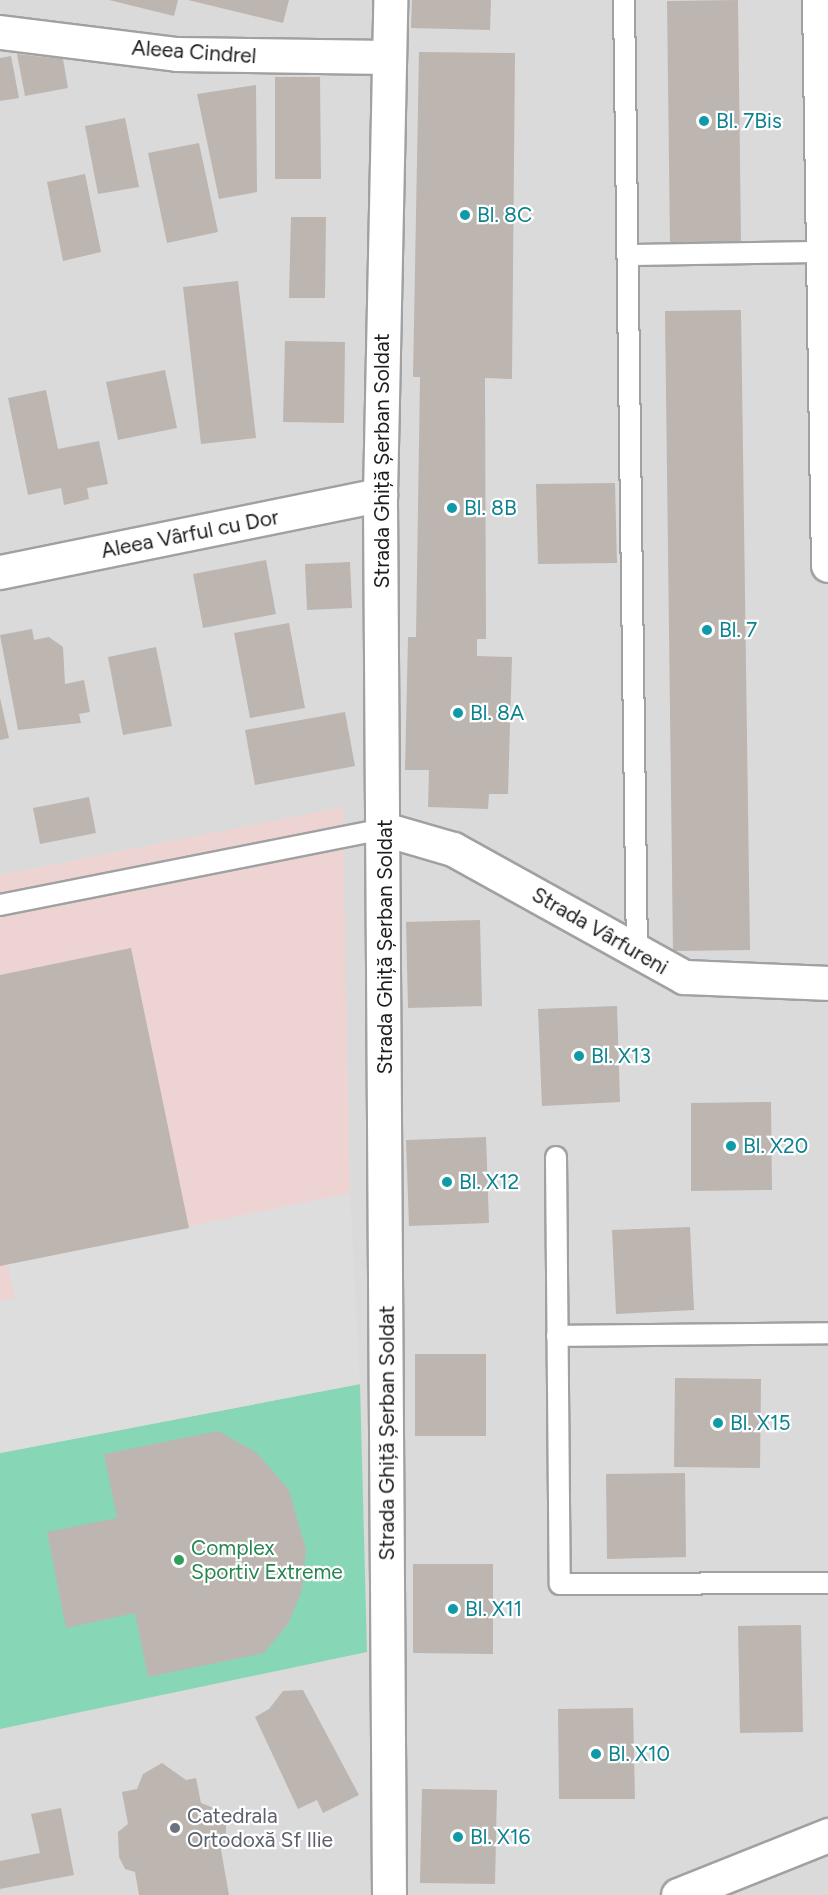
<!DOCTYPE html>
<meta charset="utf-8">
<style>
body{margin:0}
#map{position:relative;width:828px;height:1895px;overflow:hidden;background:#edeae3;font-family:Figtree,sans-serif}
div>[style]{position:absolute}
.residential>*{inset:0;background:#dbdada}
.commercial>*{inset:0;background:#edd4d3}
.pitch>*{inset:0;background:#87d7b6}
.parking>*{inset:0;background:#ddd}
.building>*{inset:0;background:#bdb5b0}
.roads{filter:drop-shadow(2px 0 #a1a1a1) drop-shadow(-2px 0 #a1a1a1) drop-shadow(0 2px #a1a1a1) drop-shadow(0 -2px #a1a1a1)}
.service>*{height:20px;margin:-10px;padding:0 10px;transform-origin:10px;border-radius:10px;background:#fff}
.minor>*{height:33px;margin:-16.5px;padding:0 16.5px;transform-origin:16.5px;border-radius:16.5px;background:#fff}
.dots>*{width:16px;height:16px;translate:-50% -50%;box-sizing:border-box;border:3px solid #fff;border-radius:50%}
span{translate:-50% -50%;white-space:nowrap;text-align:center;line-height:1.15;-webkit-text-stroke:4.5px #fff;paint-order:stroke}
.street-label{font-size:21px;color:#1d1d1d}
.culture-label{font-size:21px;color:#0d838f}
.left{translate:0 -50%;text-align:left}
.leisure-label{font-size:21px;color:#27864d}
.worship-label{font-size:21px;color:#5b616d}
</style>
<div id="map">
<div class="residential">
<div style="clip-path:polygon(0 0,828px 0,828px 1895px,0 1895px)"></div>
</div>
<div class="commercial">
<div style="clip-path:polygon(343px 807px,350px 1193px,360px 1384px,0 1453px,0 875px)"></div>
</div>
<div class="pitch">
<div style="clip-path:polygon(360px 1384px,367px 1652px,0 1729px,0 1453px)"></div>
</div>
<div class="parking">
<div style="clip-path:polygon(350px 1193px,360px 1384px,0 1453px,0 1301px,15px 1298px,7px 1264px)"></div>
</div>
<div class="building">
<div style="clip-path:polygon(109px 0,178px 0,174px 16px)"></div>
<div style="clip-path:polygon(188px 0,289px 0,283px 23px)"></div>
<div style="clip-path:polygon(412px 0,491px 0,490px 30px,411px 28px)"></div>
<div style="clip-path:polygon(738px 0,741px 242px,670px 244px,667px 1px)"></div>
<div style="clip-path:polygon(419px 52px,515px 53px,512px 379px,485px 378px,486px 639px,477px 639px,477px 656px,512px 657px,508px 794px,489px 794px,488px 809px,428px 807px,429px 770px,405px 770px,408px 637px,416px 637px,420px 377px,413px 377px)"></div>
<div style="clip-path:polygon(17px 54px,63px 59px,68px 88px,25px 96px)"></div>
<div style="clip-path:polygon(11px 56px,19px 98px,0 101px,0 58px)"></div>
<div style="clip-path:polygon(275px 77px,320px 77px,321px 179px,275px 179px)"></div>
<div style="clip-path:polygon(256px 85px,257px 192px,219px 199px,197px 94px)"></div>
<div style="clip-path:polygon(125px 118px,139px 187px,98px 194px,85px 126px)"></div>
<div style="clip-path:polygon(199px 143px,218px 232px,167px 243px,148px 153px)"></div>
<div style="clip-path:polygon(85px 174px,101px 252px,63px 261px,47px 182px)"></div>
<div style="clip-path:polygon(291px 217px,326px 217px,325px 298px,289px 298px)"></div>
<div style="clip-path:polygon(238px 281px,256px 438px,201px 444px,183px 287px)"></div>
<div style="clip-path:polygon(741px 310px,750px 950px,673px 951px,665px 311px)"></div>
<div style="clip-path:polygon(285px 341px,345px 342px,344px 423px,283px 422px)"></div>
<div style="clip-path:polygon(165px 370px,177px 428px,118px 440px,106px 382px)"></div>
<div style="clip-path:polygon(46px 390px,58px 449px,99px 441px,108px 484px,87px 488px,89px 499px,64px 505px,61px 488px,28px 495px,8px 398px)"></div>
<div style="clip-path:polygon(615px 483px,617px 563px,538px 564px,536px 484px)"></div>
<div style="clip-path:polygon(266px 560px,276px 614px,203px 628px,193px 574px)"></div>
<div style="clip-path:polygon(350px 562px,352px 608px,307px 610px,305px 564px)"></div>
<div style="clip-path:polygon(289px 623px,305px 708px,250px 718px,234px 633px)"></div>
<div style="clip-path:polygon(32px 629px,34px 640px,49px 637px,63px 647px,65px 684px,84px 680px,90px 712px,79px 714px,81px 723px,18px 730px,0 635px)"></div>
<div style="clip-path:polygon(156px 647px,172px 726px,123px 735px,108px 657px)"></div>
<div style="clip-path:polygon(0 698px,9px 738px,0 740px)"></div>
<div style="clip-path:polygon(345px 712px,355px 766px,255px 785px,245px 730px)"></div>
<div style="clip-path:polygon(89px 797px,96px 833px,40px 844px,33px 808px)"></div>
<div style="clip-path:polygon(480px 920px,482px 1006px,408px 1008px,406px 922px)"></div>
<div style="clip-path:polygon(131px 948px,189px 1228px,0 1266px,0 975px)"></div>
<div style="clip-path:polygon(617px 1006px,620px 1102px,542px 1106px,538px 1009px)"></div>
<div style="clip-path:polygon(771px 1102px,772px 1190px,691px 1191px,691px 1103px)"></div>
<div style="clip-path:polygon(486px 1137px,489px 1223px,409px 1226px,406px 1140px)"></div>
<div style="clip-path:polygon(690px 1227px,694px 1310px,616px 1314px,612px 1230px)"></div>
<div style="clip-path:polygon(415px 1354px,486px 1354px,486px 1436px,415px 1436px)"></div>
<div style="clip-path:polygon(675px 1378px,761px 1379px,760px 1468px,674px 1467px)"></div>
<div style="clip-path:polygon(218px 1431px,256px 1452px,289px 1490px,306px 1550px,302px 1590px,288px 1624px,264px 1653px,148px 1677px,135px 1613px,66px 1628px,47px 1532px,117px 1518px,104px 1454px)"></div>
<div style="clip-path:polygon(685px 1473px,686px 1557px,607px 1559px,606px 1474px)"></div>
<div style="clip-path:polygon(413px 1564px,493px 1564px,493px 1654px,413px 1653px)"></div>
<div style="clip-path:polygon(801px 1625px,803px 1732px,740px 1733px,738px 1626px)"></div>
<div style="clip-path:polygon(303px 1690px,359px 1795px,323px 1813px,317px 1800px,298px 1809px,255px 1717px,269px 1709px,283px 1691px)"></div>
<div style="clip-path:polygon(633px 1708px,635px 1799px,559px 1799px,558px 1709px)"></div>
<div style="clip-path:polygon(162px 1763px,186px 1780px,196px 1778px,201px 1803px,221px 1811px,226px 1822px,226px 1843px,221px 1850px,229px 1895px,139px 1895px,135px 1872px,125px 1869px,119px 1857px,118px 1832px,128px 1824px,122px 1792px,137px 1789px,143px 1774px)"></div>
<div style="clip-path:polygon(422px 1789px,497px 1790px,495px 1884px,420px 1883px)"></div>
<div style="clip-path:polygon(61px 1808px,74px 1875px,0 1889px,0 1861px,40px 1853px,31px 1814px)"></div>
</div>
<div class="roads">
<div class="service">
<div style="left:624px;top:0;width:953px;rotate:89.22deg"></div>
<div style="left:628px;top:255px;width:195px;rotate:-0.9deg"></div>
<div style="left:0;top:905px;width:391px;rotate:-11.2deg"></div>
<div style="left:556px;top:1157px;width:427px;rotate:89.5deg"></div>
<div style="left:560px;top:1584px;width:268px;rotate:-0.2deg"></div>
<div style="left:557px;top:1336px;width:271px;rotate:-0.6deg"></div>
</div>
<div class="minor">
<div style="left:819px;top:0;width:565px;rotate:89.09deg"></div>
<div style="left:0;top:32px;width:178px;rotate:7.1deg"></div>
<div style="left:177px;top:54px;width:211px;rotate:0.8deg"></div>
<div style="left:0;top:572px;width:388px;rotate:-11.5deg"></div>
<div style="left:384px;top:829px;width:72px;rotate:16.2deg"></div>
<div style="left:453px;top:849px;width:264px;rotate:29deg"></div>
<div style="left:684px;top:977px;width:144px;rotate:2.4deg"></div>
<div style="left:389px;top:1895px;width:1400px;rotate:-90.37deg"></div>
<div style="left:380px;top:495px;width:495px;rotate:-88.8deg"></div>
<div style="left:678px;top:1895px;width:162px;rotate:-21.8deg"></div>
</div>
</div>
<div class="dots">
<div style="left:704px;top:121px;background:#0f9aa8"></div>
<div style="left:465px;top:215px;background:#0f9aa8"></div>
<div style="left:452px;top:508px;background:#0f9aa8"></div>
<div style="left:707px;top:630px;background:#0f9aa8"></div>
<div style="left:458px;top:713px;background:#0f9aa8"></div>
<div style="left:579px;top:1056px;background:#0f9aa8"></div>
<div style="left:731px;top:1146px;background:#0f9aa8"></div>
<div style="left:447px;top:1182px;background:#0f9aa8"></div>
<div style="left:718px;top:1423px;background:#0f9aa8"></div>
<div style="left:179px;top:1560px;background:#2e9e5b"></div>
<div style="left:453px;top:1609px;background:#0f9aa8"></div>
<div style="left:596px;top:1754px;background:#0f9aa8"></div>
<div style="left:175px;top:1828px;background:#6b7280"></div>
<div style="left:458px;top:1837px;background:#0f9aa8"></div>
</div>
<div class="street-label">
<span style="left:194px;top:52px;rotate:4deg">Aleea Cindrel</span>
<span style="left:382px;top:461px;rotate:-90deg">Strada Ghiță Șerban Soldat</span>
<span style="left:190px;top:534px;rotate:-11deg">Aleea Vârful cu Dor</span>
<span style="left:600px;top:931px;rotate:30deg">Strada Vârfureni</span>
<span style="left:385px;top:947px;rotate:-90deg">Strada Ghiță Șerban Soldat</span>
<span style="left:387px;top:1433px;rotate:-90deg">Strada Ghiță Șerban Soldat</span>
</div>
<div class="culture-label">
<span class="left" style="left:716px;top:121px">Bl. 7Bis</span>
<span class="left" style="left:477px;top:215px">Bl. 8C</span>
<span class="left" style="left:464px;top:508px">Bl. 8B</span>
<span class="left" style="left:719px;top:630px">Bl. 7</span>
<span class="left" style="left:470px;top:713px">Bl. 8A</span>
<span class="left" style="left:591px;top:1056px">Bl. X13</span>
<span class="left" style="left:743px;top:1146px">Bl. X20</span>
<span class="left" style="left:459px;top:1182px">Bl. X12</span>
<span class="left" style="left:730px;top:1423px">Bl. X15</span>
<span class="left" style="left:465px;top:1609px">Bl. X11</span>
<span class="left" style="left:608px;top:1754px">Bl. X10</span>
<span class="left" style="left:470px;top:1837px">Bl. X16</span>
</div>
<div class="leisure-label">
<span class="left" style="left:191px;top:1560px">Complex<br>Sportiv Extreme</span>
</div>
<div class="worship-label">
<span class="left" style="left:187px;top:1828px">Catedrala<br>Ortodoxă Sf Ilie</span>
</div>
</div>
